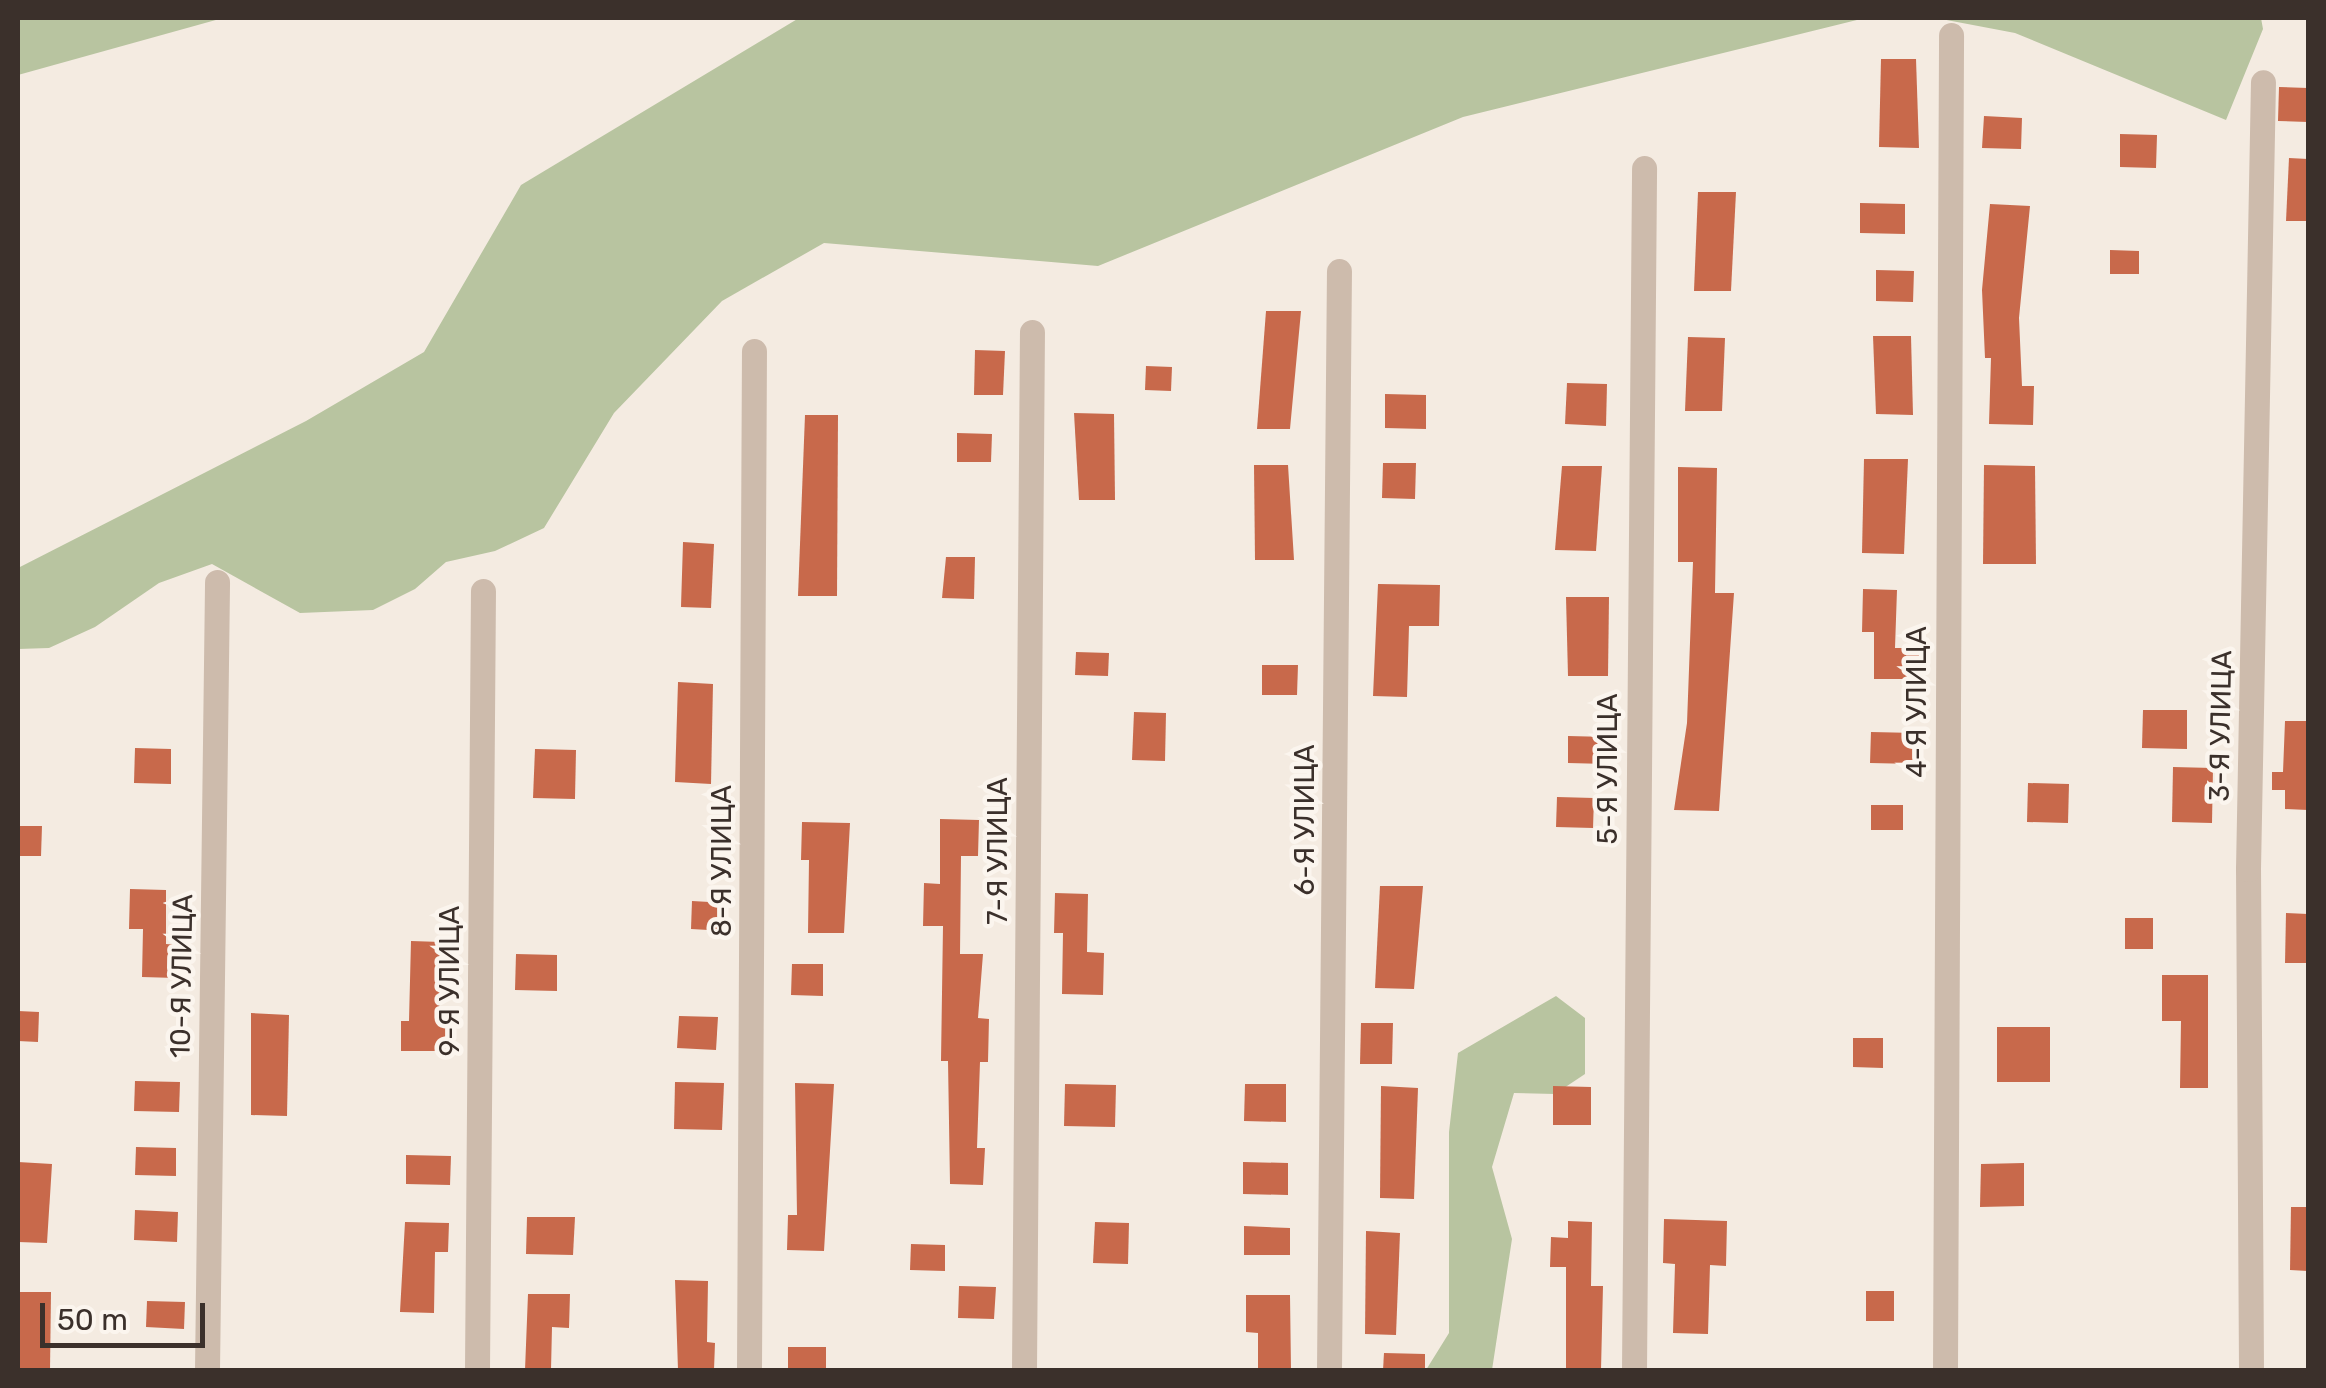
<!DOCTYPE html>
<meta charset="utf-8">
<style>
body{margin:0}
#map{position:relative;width:2326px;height:1388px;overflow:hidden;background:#f4ebe1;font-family:Rubik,sans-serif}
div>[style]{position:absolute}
.green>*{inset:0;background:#b8c4a0}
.building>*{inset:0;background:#c8694b}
.minor>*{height:25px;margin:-12.5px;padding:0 12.5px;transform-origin:12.5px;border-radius:12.5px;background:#cdbbac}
span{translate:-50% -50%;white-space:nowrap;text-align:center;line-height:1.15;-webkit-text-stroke:9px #fbf5ee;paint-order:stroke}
.street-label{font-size:28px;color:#3b302b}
.frame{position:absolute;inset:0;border:20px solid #3b302b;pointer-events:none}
.scale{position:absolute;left:40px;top:1303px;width:165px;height:45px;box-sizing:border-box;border:5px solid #3b302b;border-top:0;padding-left:12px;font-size:30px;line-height:35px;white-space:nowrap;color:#3b302b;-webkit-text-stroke:8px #fbf5ee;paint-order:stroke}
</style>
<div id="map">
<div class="green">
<div style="clip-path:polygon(18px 18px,223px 18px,18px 75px)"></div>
<div style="clip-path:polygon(799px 18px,1865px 18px,1463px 117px,1098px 266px,824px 243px,722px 301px,614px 413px,544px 528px,495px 551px,446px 562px,415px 589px,373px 610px,300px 613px,212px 564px,159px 583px,95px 627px,49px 648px,18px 649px,18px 568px,306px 421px,424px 352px,521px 185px)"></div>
<div style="clip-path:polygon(1936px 18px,2261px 18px,2263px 29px,2226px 120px,2015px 33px)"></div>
<div style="clip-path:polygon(1556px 996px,1585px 1018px,1585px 1074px,1555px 1094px,1514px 1093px,1492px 1167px,1512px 1239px,1492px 1370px,1426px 1370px,1449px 1333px,1449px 1132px,1458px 1053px)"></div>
</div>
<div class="building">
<div style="clip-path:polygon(1881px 59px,1916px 59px,1919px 148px,1879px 147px)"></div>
<div style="clip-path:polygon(2279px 87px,2308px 88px,2308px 122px,2278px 121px)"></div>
<div style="clip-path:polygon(1984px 116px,2022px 118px,2021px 149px,1982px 148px)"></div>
<div style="clip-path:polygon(2120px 134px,2157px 135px,2156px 168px,2120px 167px)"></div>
<div style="clip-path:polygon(2289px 158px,2308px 159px,2308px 221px,2286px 221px)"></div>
<div style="clip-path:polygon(1698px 192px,1736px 192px,1731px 291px,1694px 291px)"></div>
<div style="clip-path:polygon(1860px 203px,1905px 204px,1905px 234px,1860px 233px)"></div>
<div style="clip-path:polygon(1990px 204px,2030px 206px,2019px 318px,2022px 386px,2034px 386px,2033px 425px,1989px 424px,1991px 358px,1985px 358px,1982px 290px)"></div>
<div style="clip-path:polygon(2110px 250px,2139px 251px,2139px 274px,2110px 274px)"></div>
<div style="clip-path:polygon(1876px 270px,1914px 271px,1913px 302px,1876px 301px)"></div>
<div style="clip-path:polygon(1266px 311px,1301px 311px,1290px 429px,1257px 429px)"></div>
<div style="clip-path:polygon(1873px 336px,1911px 336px,1913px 415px,1876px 414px)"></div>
<div style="clip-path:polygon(1688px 337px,1725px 338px,1722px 411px,1685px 411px)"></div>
<div style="clip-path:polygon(975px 350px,1005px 351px,1003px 395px,974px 395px)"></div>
<div style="clip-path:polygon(1146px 366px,1172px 367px,1171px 391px,1145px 390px)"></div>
<div style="clip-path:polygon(1567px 383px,1607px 384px,1606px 426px,1565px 424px)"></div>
<div style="clip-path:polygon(1385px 394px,1426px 395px,1426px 429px,1385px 428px)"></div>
<div style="clip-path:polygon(1074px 413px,1114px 414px,1115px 500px,1079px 500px)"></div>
<div style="clip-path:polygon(805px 415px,838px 415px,837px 596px,798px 596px)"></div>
<div style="clip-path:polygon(957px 433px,992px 434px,991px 462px,957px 462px)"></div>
<div style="clip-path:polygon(1864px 459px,1908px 459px,1904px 554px,1862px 553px)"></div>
<div style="clip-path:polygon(1383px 463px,1416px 463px,1415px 499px,1382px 498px)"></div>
<div style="clip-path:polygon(1254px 465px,1288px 465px,1294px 560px,1255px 560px)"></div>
<div style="clip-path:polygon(1984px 465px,2035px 466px,2036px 564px,1983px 564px)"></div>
<div style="clip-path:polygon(1562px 466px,1602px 466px,1596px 551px,1555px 550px)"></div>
<div style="clip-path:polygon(1678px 467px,1717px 468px,1715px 593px,1734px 593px,1719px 811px,1674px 810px,1687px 723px,1693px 562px,1678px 562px)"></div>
<div style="clip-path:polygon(683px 542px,714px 544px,711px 608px,681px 607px)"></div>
<div style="clip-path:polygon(946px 557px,975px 557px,974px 599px,942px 598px)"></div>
<div style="clip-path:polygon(1378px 584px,1440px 585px,1439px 626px,1409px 626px,1407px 697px,1373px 696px)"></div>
<div style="clip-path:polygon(1863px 589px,1897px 590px,1895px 648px,1920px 648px,1920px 679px,1874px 679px,1874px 632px,1862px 632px)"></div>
<div style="clip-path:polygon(1566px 597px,1609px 597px,1608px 676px,1568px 676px)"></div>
<div style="clip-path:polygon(1076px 652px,1109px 653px,1108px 676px,1075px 675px)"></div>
<div style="clip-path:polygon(1262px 665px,1298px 665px,1297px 695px,1262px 695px)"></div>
<div style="clip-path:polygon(678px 682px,713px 684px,711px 784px,675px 782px)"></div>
<div style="clip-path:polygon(2143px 710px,2187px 710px,2187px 749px,2142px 748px)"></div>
<div style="clip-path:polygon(1134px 712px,1166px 713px,1165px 761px,1132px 760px)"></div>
<div style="clip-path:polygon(2285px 721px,2308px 721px,2308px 810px,2285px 809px,2285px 790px,2272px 790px,2272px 772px,2283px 772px)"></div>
<div style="clip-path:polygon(1871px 732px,1916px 733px,1915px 764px,1870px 763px)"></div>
<div style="clip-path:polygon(1568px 736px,1608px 737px,1607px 764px,1568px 763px)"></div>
<div style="clip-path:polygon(135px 748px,171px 749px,171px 784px,134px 783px)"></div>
<div style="clip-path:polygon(535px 749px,576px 750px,575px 799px,533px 798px)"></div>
<div style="clip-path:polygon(2173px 767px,2213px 768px,2212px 823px,2172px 822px)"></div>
<div style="clip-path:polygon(2028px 783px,2069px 784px,2068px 823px,2027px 822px)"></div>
<div style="clip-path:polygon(1557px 797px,1594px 798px,1593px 828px,1556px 827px)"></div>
<div style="clip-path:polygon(1871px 805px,1903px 805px,1903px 830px,1871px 830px)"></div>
<div style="clip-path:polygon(940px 819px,979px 820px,978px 856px,961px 856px,960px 954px,983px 954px,978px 1018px,989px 1019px,988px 1062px,980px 1062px,977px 1148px,985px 1148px,983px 1185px,950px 1184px,948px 1061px,941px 1061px,943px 926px,923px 926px,924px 883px,940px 884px)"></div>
<div style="clip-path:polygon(802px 822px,850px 823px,844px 933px,808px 933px,809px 860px,801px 860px)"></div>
<div style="clip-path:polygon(18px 826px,42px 826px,41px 856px,18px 856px)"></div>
<div style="clip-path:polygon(1380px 886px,1423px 886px,1414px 989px,1375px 988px)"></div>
<div style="clip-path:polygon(130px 889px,166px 890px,166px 944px,177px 945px,176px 978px,142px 977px,143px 929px,129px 929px)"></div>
<div style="clip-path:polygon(1055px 893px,1088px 894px,1087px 952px,1104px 953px,1103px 995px,1062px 994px,1063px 933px,1054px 933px)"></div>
<div style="clip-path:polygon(692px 901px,727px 903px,726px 931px,691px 929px)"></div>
<div style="clip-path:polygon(2286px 913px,2308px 914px,2308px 963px,2285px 963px)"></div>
<div style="clip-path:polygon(2125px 918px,2153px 918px,2153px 949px,2125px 949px)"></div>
<div style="clip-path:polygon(411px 941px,441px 942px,439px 1022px,448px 1022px,447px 1051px,401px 1051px,401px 1021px,409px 1021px)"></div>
<div style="clip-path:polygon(516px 954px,557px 955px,557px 991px,515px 990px)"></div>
<div style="clip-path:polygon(792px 964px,823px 964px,823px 996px,791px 995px)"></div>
<div style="clip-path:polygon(2162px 975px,2208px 975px,2208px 1088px,2180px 1088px,2181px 1021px,2162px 1021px)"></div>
<div style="clip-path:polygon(18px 1011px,39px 1012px,38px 1042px,18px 1041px)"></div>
<div style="clip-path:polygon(251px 1013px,289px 1015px,287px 1116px,251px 1115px)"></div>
<div style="clip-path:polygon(679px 1016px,718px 1017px,716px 1050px,677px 1048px)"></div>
<div style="clip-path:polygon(1361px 1023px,1393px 1023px,1392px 1064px,1360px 1064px)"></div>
<div style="clip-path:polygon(1997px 1027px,2050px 1027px,2050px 1082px,1997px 1082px)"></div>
<div style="clip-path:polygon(1853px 1038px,1883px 1038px,1883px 1068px,1853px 1067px)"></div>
<div style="clip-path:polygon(135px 1081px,180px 1082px,179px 1112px,134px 1111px)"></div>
<div style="clip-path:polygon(675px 1082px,724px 1083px,722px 1130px,674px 1129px)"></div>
<div style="clip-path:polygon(795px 1083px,834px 1084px,824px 1251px,787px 1250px,788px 1215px,797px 1215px)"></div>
<div style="clip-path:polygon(1065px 1084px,1116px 1085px,1115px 1127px,1064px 1126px)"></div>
<div style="clip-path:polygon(1245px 1084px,1286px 1084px,1286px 1122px,1244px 1121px)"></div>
<div style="clip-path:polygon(1381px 1086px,1418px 1088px,1414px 1199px,1380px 1198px)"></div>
<div style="clip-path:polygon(1553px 1086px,1591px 1087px,1591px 1125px,1553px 1125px)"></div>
<div style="clip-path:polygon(136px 1147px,176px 1148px,176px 1176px,135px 1175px)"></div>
<div style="clip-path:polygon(406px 1155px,451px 1156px,450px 1185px,406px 1184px)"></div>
<div style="clip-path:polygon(18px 1162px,52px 1164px,47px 1243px,18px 1242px)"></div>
<div style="clip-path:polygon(1243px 1162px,1288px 1163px,1288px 1195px,1243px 1194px)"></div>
<div style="clip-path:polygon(2024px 1163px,2024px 1206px,1980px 1207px,1981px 1164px)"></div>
<div style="clip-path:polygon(2291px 1207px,2308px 1207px,2308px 1271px,2290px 1270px)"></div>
<div style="clip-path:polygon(135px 1210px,178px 1212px,177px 1242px,134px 1240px)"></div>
<div style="clip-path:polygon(527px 1217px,575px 1217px,573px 1255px,526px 1254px)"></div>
<div style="clip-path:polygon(1664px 1219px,1727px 1221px,1726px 1266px,1710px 1265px,1708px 1334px,1673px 1333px,1675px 1264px,1663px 1263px)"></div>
<div style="clip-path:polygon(1568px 1221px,1592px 1222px,1591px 1286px,1603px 1286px,1601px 1370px,1566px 1370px,1566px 1267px,1550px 1267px,1551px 1237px,1568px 1238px)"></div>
<div style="clip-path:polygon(405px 1222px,449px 1223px,448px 1252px,435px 1252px,434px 1313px,400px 1312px)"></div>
<div style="clip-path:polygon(1095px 1222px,1129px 1223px,1128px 1264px,1093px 1263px)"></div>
<div style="clip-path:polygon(1244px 1226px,1290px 1228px,1290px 1255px,1244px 1255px)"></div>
<div style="clip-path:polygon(1366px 1231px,1400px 1233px,1396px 1335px,1365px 1334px)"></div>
<div style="clip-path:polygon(911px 1244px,945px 1245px,945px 1271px,910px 1270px)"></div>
<div style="clip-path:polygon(675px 1280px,708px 1281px,707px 1342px,715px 1343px,714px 1370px,678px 1370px)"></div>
<div style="clip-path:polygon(959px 1286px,996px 1287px,994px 1319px,958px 1318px)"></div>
<div style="clip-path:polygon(1866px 1291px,1894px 1291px,1894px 1321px,1866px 1321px)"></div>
<div style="clip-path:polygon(18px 1292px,51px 1292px,50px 1370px,18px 1370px)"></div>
<div style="clip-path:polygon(528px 1294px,570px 1294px,569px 1328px,552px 1327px,551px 1370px,525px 1370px)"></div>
<div style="clip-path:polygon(1246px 1295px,1290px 1295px,1291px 1370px,1258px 1370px,1258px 1333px,1246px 1332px)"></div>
<div style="clip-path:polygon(147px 1301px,185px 1302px,184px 1329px,146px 1327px)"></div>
<div style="clip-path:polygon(788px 1347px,826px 1347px,826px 1370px,788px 1370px)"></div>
<div style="clip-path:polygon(1384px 1353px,1425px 1354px,1425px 1370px,1383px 1370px)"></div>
</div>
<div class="minor">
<div style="left:207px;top:1370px;width:788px;rotate:-89.27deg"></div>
<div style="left:477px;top:1370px;width:779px;rotate:-89.56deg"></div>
<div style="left:749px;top:1370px;width:1019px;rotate:-89.72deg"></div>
<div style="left:1024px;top:1370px;width:1038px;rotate:-89.56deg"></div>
<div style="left:1329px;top:1370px;width:1099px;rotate:-89.48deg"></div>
<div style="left:1634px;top:1370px;width:1202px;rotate:-89.52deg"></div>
<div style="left:1945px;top:1370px;width:1335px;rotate:-89.74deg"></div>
<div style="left:2251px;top:1370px;width:501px;rotate:-90.34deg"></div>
<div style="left:2248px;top:869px;width:787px;rotate:-88.91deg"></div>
</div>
<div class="street-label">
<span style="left:1917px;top:702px;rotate:-90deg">4-Я УЛИЦА</span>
<span style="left:2221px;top:726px;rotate:-89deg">3-Я УЛИЦА</span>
<span style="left:1608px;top:769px;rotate:-90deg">5-Я УЛИЦА</span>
<span style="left:1305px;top:820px;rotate:-90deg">6-Я УЛИЦА</span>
<span style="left:998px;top:851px;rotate:-90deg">7-Я УЛИЦА</span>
<span style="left:722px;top:861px;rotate:-90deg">8-Я УЛИЦА</span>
<span style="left:182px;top:976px;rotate:-89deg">10-Я УЛИЦА</span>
<span style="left:450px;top:981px;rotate:-90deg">9-Я УЛИЦА</span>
</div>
<div class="frame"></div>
<div class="scale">50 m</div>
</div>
